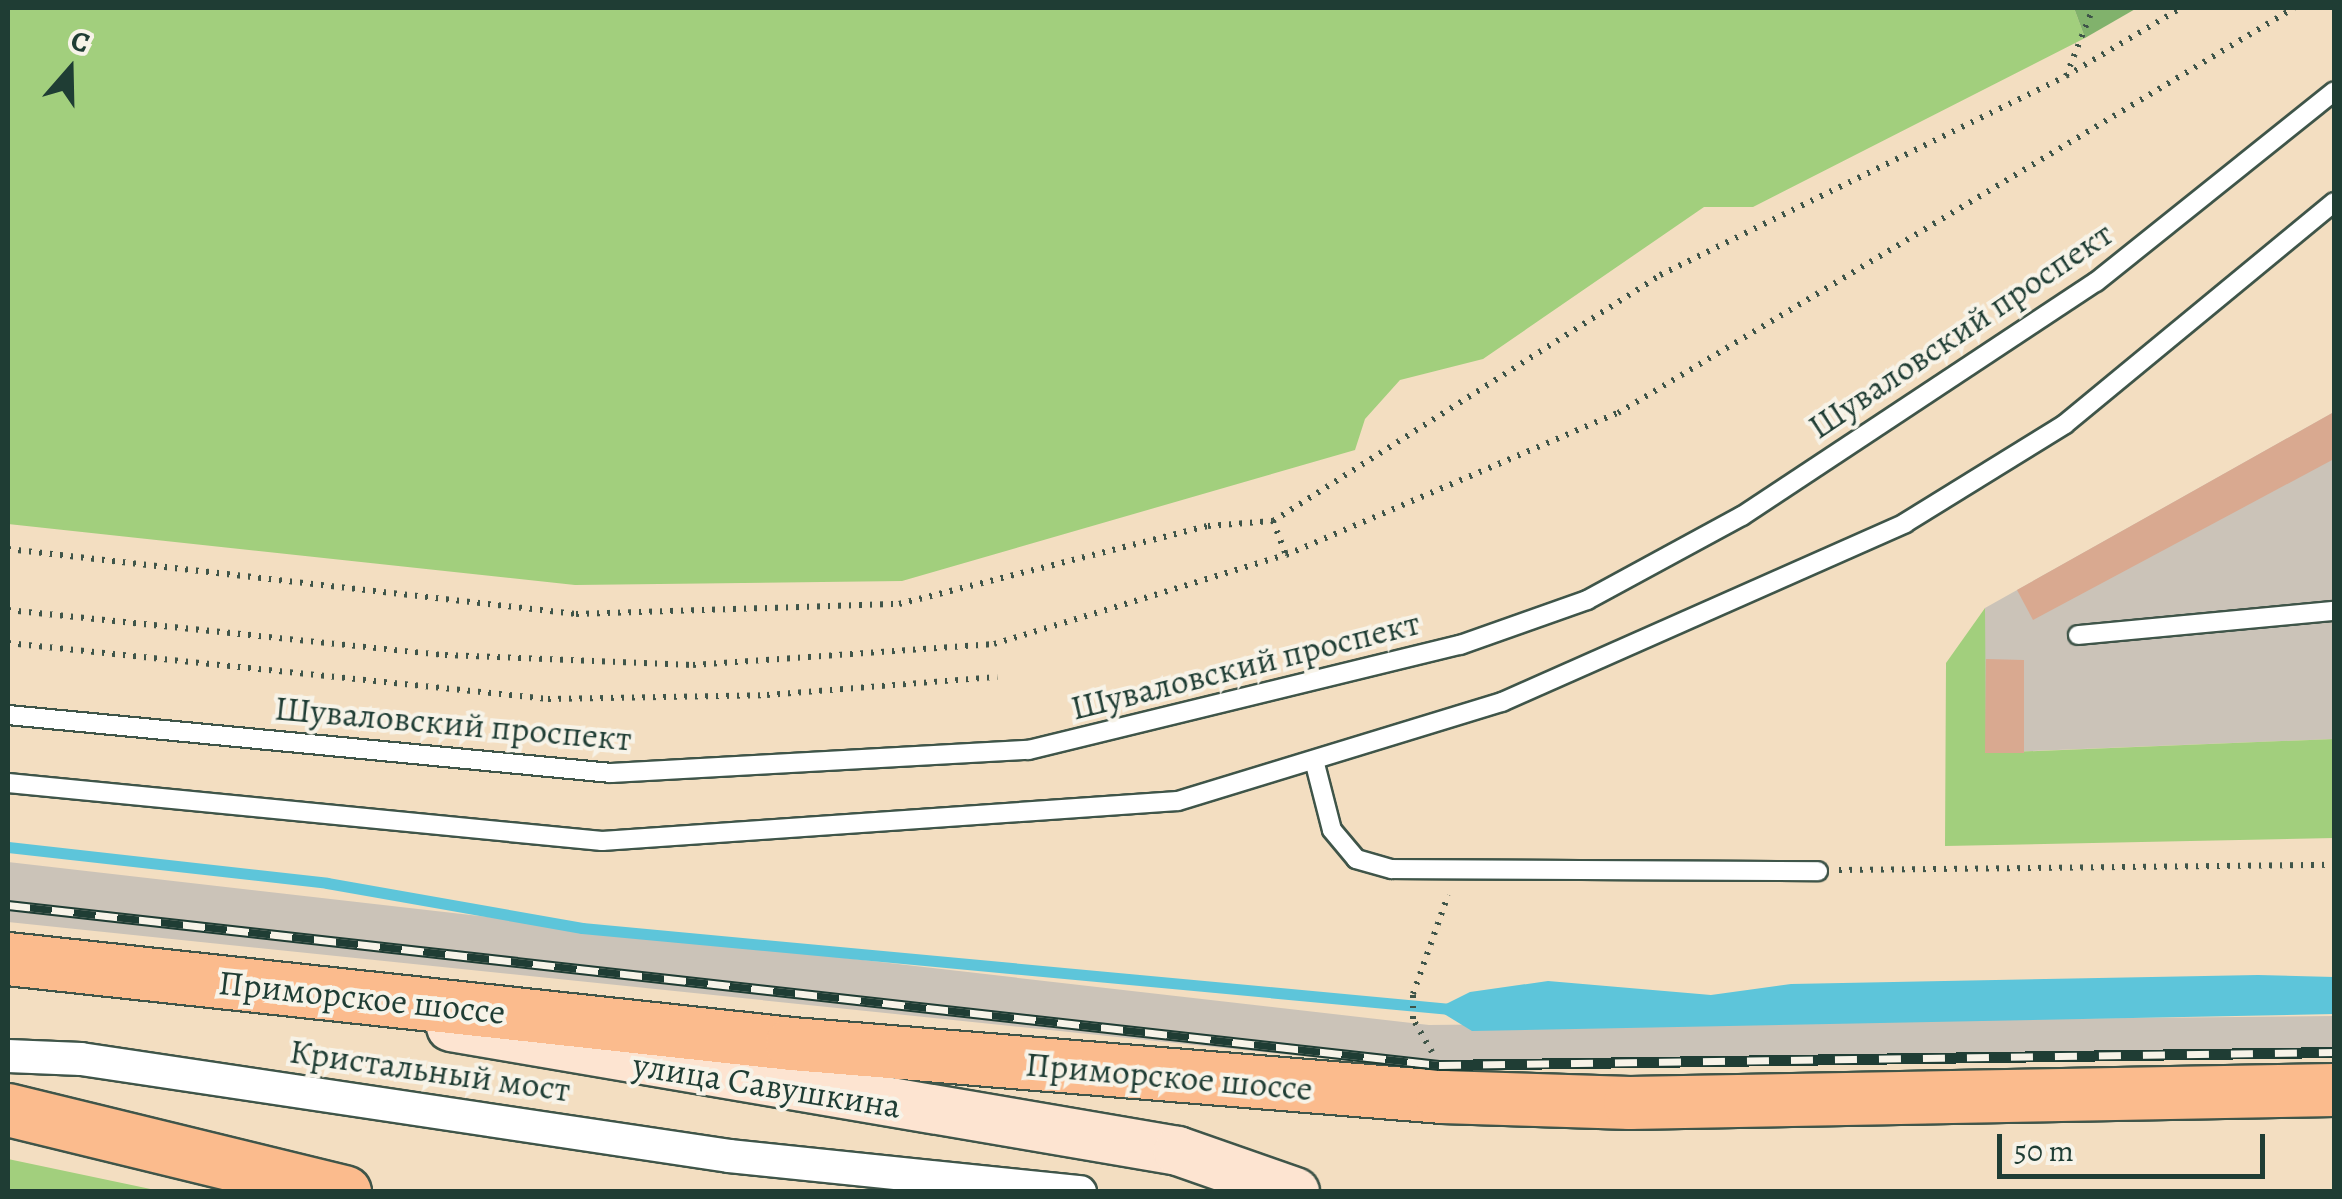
<!DOCTYPE html>
<meta charset="utf-8">
<style>
body{margin:0}
#map{position:relative;width:2342px;height:1199px;overflow:hidden;background:#f3dec1;font-family:Alegreya,serif}
div>[style]{position:absolute}
.industrial>*{inset:0;background:#cbc3b8}
.green>*{inset:0;background:#a2cf7d}
.forest>*{inset:0;background:#81b26c}
.water>*{inset:0;background:#5dc5da}
.stream>*{height:11px;margin:-5.5px;padding:0 5.5px;transform-origin:5.5px;border-radius:5.5px;background:#5dc5da}
.building>*{inset:0;background:#d9a990}
.path>*{height:6px;margin-top:-3px;transform-origin:0;background:repeating-linear-gradient(90deg,#3f5549 0 2.5px,transparent 0 10.5px)}
.roads{filter:drop-shadow(2px 0 #3f5549) drop-shadow(-2px 0 #3f5549) drop-shadow(0 2px #3f5549) drop-shadow(0 -2px #3f5549)}
.lane>*{height:18px;margin:-9px;padding:0 9px;transform-origin:9px;border-radius:9px;background:#fff}
.street>*{height:32px;margin:-16px;padding:0 16px;transform-origin:16px;border-radius:16px;background:#fff}
.secondary>*{height:48px;margin:-24px;padding:0 24px;transform-origin:24px;border-radius:24px;background:#fde4d1}
.primary>*{height:52px;margin:-26px;padding:0 26px;transform-origin:26px;border-radius:26px;background:#fbbb8d}
.rail>*{height:11px;margin-top:-5.5px;transform-origin:0;background:repeating-linear-gradient(90deg,#f7f3e8 0 22px,#1f3d34 0 44px);box-sizing:border-box;border-block:2px solid #1f3d34}
span{translate:-50% -50%;white-space:nowrap;text-align:center;line-height:1.15;-webkit-text-stroke:8px #f7f3e8;paint-order:stroke}
.street-label{font-size:35px;color:#1f3d34}
.frame{position:absolute;inset:0;border:10px solid #1f3d34;pointer-events:none}
.north{position:absolute;left:20px;top:20px;width:100px;height:100px;-webkit-text-stroke:8px #f7f3e8;paint-order:stroke;rotate:20deg;font-size:28px;font-weight:700;line-height:40px;text-align:center;color:#1f3d34}
.north::after{content:'';display:block;margin:auto;width:35px;height:45px;background:#1f3d34;clip-path:polygon(50% 0,100% 100%,50% 72%,0 100%)}
.scale{position:absolute;left:1997px;top:1134px;width:268px;height:45px;box-sizing:border-box;border:5px solid #1f3d34;border-top:0;padding-left:12px;font-size:30px;line-height:35px;white-space:nowrap;color:#1f3d34;-webkit-text-stroke:8px #f7f3e8;paint-order:stroke}
</style>
<div id="map">
<div class="industrial">
<div style="clip-path:polygon(2334px 412px,2334px 739px,1985px 753px,1985px 608px)"></div>
<div style="clip-path:polygon(8px 862px,1429px 1025px,2334px 1016px,2334px 1057px,1426px 1069px,8px 922px)"></div>
</div>
<div class="green">
<div style="clip-path:polygon(8px 8px,2074px 8px,2085px 38px,1753px 207px,1704px 207px,1483px 359px,1400px 380px,1365px 419px,1355px 450px,902px 581px,575px 585px,8px 524px)"></div>
<div style="clip-path:polygon(1985px 608px,1986px 753px,2334px 739px,2334px 838px,1945px 846px,1946px 663px)"></div>
<div style="clip-path:polygon(8px 1159px,160px 1191px,8px 1191px)"></div>
</div>
<div class="forest">
<div style="clip-path:polygon(2074px 8px,2137px 8px,2085px 38px)"></div>
</div>
<div class="water">
<div style="clip-path:polygon(2258px 975px,2334px 977px,2334px 1014px,1472px 1031px,1436px 1009px,1470px 992px,1548px 981px,1711px 995px,1791px 984px)"></div>
</div>
<div class="stream">
<div style="left:8px;top:847px;width:321px;rotate:6.4deg"></div>
<div style="left:327px;top:883px;width:259px;rotate:10deg"></div>
<div style="left:582px;top:928px;width:872px;rotate:5.33deg"></div>
</div>
<div class="building">
<div style="clip-path:polygon(2334px 412px,2334px 459px,2033px 620px,2017px 590px)"></div>
<div style="clip-path:polygon(1986px 659px,2024px 660px,2024px 753px,1985px 753px)"></div>
</div>
<div class="path">
<div style="left:2066px;top:76px;width:73px;rotate:-68.3deg"></div>
<div style="left:1273px;top:521px;width:36px;rotate:69deg"></div>
<div style="left:8px;top:549px;width:572px;rotate:6.53deg"></div>
<div style="left:576px;top:614px;width:323px;rotate:-1.8deg"></div>
<div style="left:899px;top:604px;width:319px;rotate:-14.2deg"></div>
<div style="left:1208px;top:526px;width:65px;rotate:-4.4deg"></div>
<div style="left:1273px;top:521px;width:459px;rotate:-32.4deg"></div>
<div style="left:1660px;top:275px;width:452px;rotate:-26.1deg"></div>
<div style="left:2066px;top:76px;width:134px;rotate:-30.6deg"></div>
<div style="left:8px;top:610px;width:439px;rotate:5.9deg"></div>
<div style="left:445px;top:655px;width:248px;rotate:2.3deg"></div>
<div style="left:693px;top:665px;width:302px;rotate:-4deg"></div>
<div style="left:994px;top:644px;width:305px;rotate:-17deg"></div>
<div style="left:1286px;top:555px;width:361px;rotate:-23.2deg"></div>
<div style="left:1618px;top:413px;width:788px;rotate:-30.93deg"></div>
<div style="left:8px;top:643px;width:543px;rotate:5.92deg"></div>
<div style="left:548px;top:699px;width:219px;rotate:-1deg"></div>
<div style="left:767px;top:695px;width:231px;rotate:-4.5deg"></div>
<div style="left:1839px;top:870px;width:495px;rotate:-0.6deg"></div>
<div style="left:1432px;top:1052px;width:38px;rotate:-120deg"></div>
<div style="left:1413px;top:1019px;width:25px;rotate:-90deg"></div>
<div style="left:1413px;top:994px;width:105px;rotate:-70.5deg"></div>
</div>
<div class="roads">
<div class="lane">
<div style="left:2078px;top:635px;width:257px;rotate:-5.4deg"></div>
<div style="left:8px;top:715px;width:606px;rotate:5.49deg"></div>
<div style="left:611px;top:773px;width:418px;rotate:-3.2deg"></div>
<div style="left:1028px;top:750px;width:445px;rotate:-13.7deg"></div>
<div style="left:1460px;top:645px;width:135px;rotate:-19.5deg"></div>
<div style="left:1587px;top:600px;width:176px;rotate:-28.5deg"></div>
<div style="left:1742px;top:516px;width:424px;rotate:-33.5deg"></div>
<div style="left:2096px;top:282px;width:305px;rotate:-38.7deg"></div>
<div style="left:1314px;top:760px;width:72px;rotate:75.6deg"></div>
<div style="left:1332px;top:830px;width:38px;rotate:50deg"></div>
<div style="left:1356px;top:859px;width:37px;rotate:16deg"></div>
<div style="left:1392px;top:869px;width:426px;rotate:0.3deg"></div>
<div style="left:8px;top:783px;width:597px;rotate:5.58deg"></div>
<div style="left:602px;top:841px;width:577px;rotate:-3.97deg"></div>
<div style="left:1178px;top:801px;width:339px;rotate:-17deg"></div>
<div style="left:1502px;top:702px;width:441px;rotate:-23.9deg"></div>
<div style="left:1905px;top:523px;width:188px;rotate:-31.7deg"></div>
<div style="left:2065px;top:424px;width:349px;rotate:-39.5deg"></div>
</div>
<div class="street">
<div style="left:8px;top:1056px;width:73px;rotate:2.4deg"></div>
<div style="left:81px;top:1059px;width:655px;rotate:8.51deg"></div>
<div style="left:729px;top:1156px;width:353px;rotate:5.9deg"></div>
</div>
<div class="secondary">
<div style="left:451px;top:1027px;width:737px;rotate:9.68deg"></div>
<div style="left:1178px;top:1151px;width:124px;rotate:19.3deg"></div>
</div>
<div class="primary">
<div style="left:8px;top:959px;width:789px;rotate:6.19deg"></div>
<div style="left:792px;top:1044px;width:652px;rotate:4.66deg"></div>
<div style="left:1442px;top:1097px;width:188px;rotate:1.8deg"></div>
<div style="left:1630px;top:1103px;width:704px;rotate:-1.06deg"></div>
<div style="left:8px;top:1110px;width:347px;rotate:13.7deg"></div>
</div>
</div>
<div class="rail">
<div style="left:8px;top:905px;width:1440px;rotate:6.38deg"></div>
<div style="left:1439px;top:1065px;width:895px;rotate:-0.83deg"></div>
</div>
<div class="street-label">
<span style="left:1960px;top:330px;rotate:-34deg">Шуваловский проспект</span>
<span style="left:1245px;top:665px;rotate:-14deg">Шуваловский проспект</span>
<span style="left:453px;top:723px;rotate:5deg">Шуваловский проспект</span>
<span style="left:362px;top:997px;rotate:6deg">Приморское шоссе</span>
<span style="left:430px;top:1070px;rotate:8deg">Кристальный мост</span>
<span style="left:1169px;top:1076px;rotate:5deg">Приморское шоссе</span>
<span style="left:767px;top:1085px;rotate:9deg">улица Савушкина</span>
</div>
<div class="frame"></div>
<div class="north">С</div>
<div class="scale">50 m</div>
</div>
